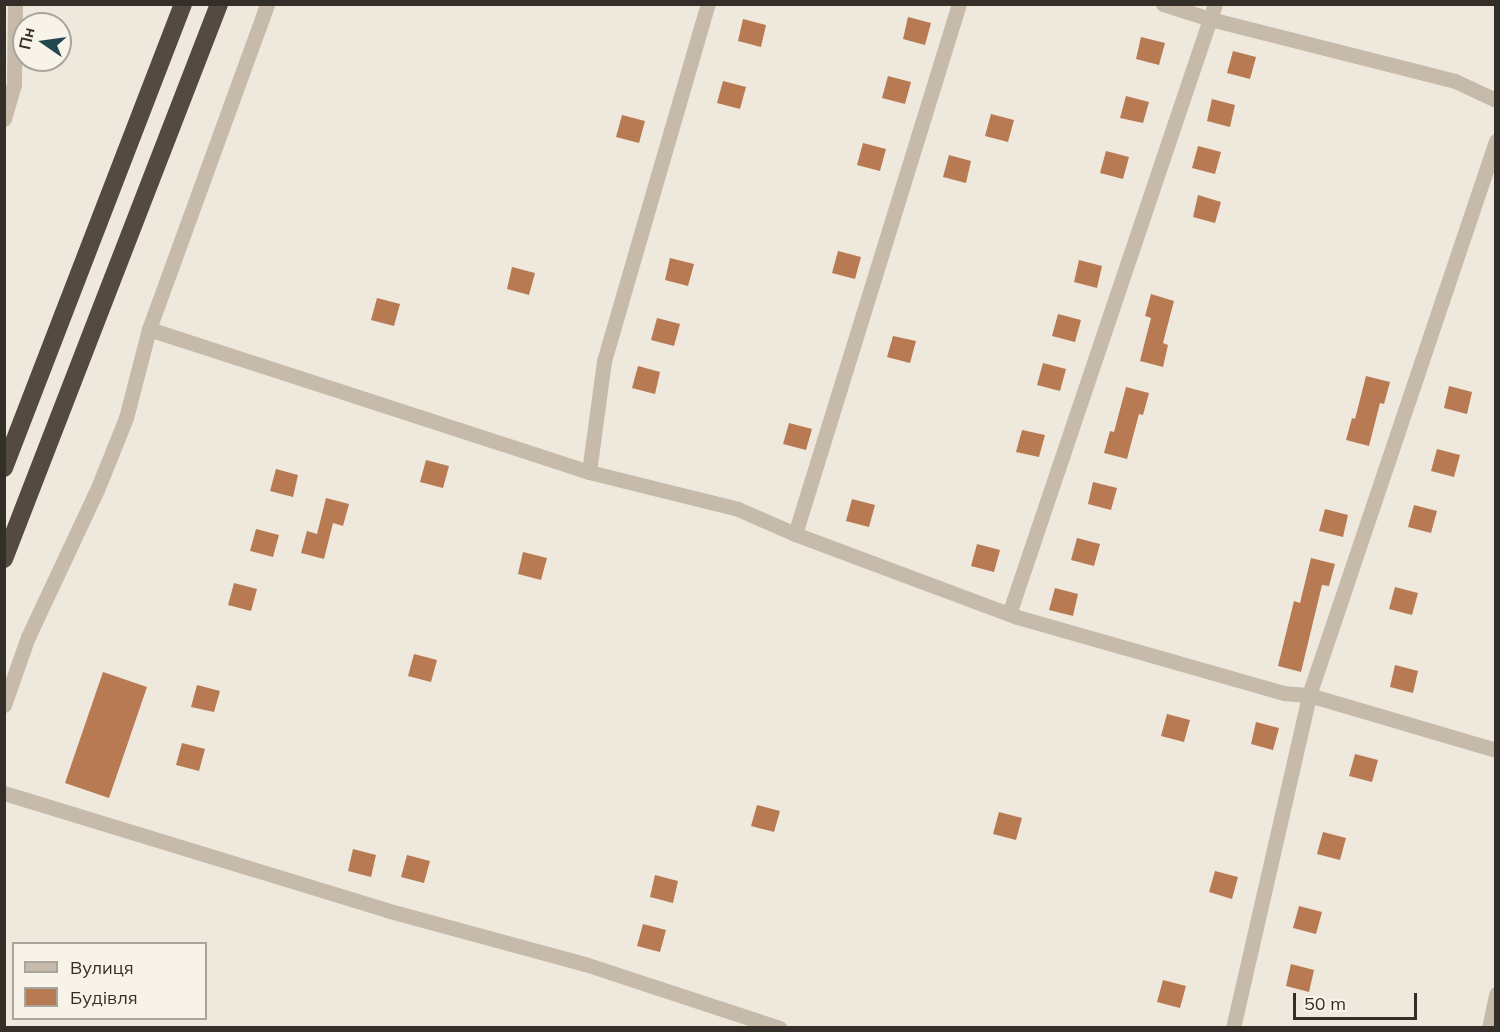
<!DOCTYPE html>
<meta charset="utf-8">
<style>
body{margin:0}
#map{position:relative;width:1500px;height:1032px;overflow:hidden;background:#efe9dd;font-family:Mulish,sans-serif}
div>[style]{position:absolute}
.building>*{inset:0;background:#b77a53}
.street>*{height:15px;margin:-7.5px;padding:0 7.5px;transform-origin:7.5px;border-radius:7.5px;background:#c6bbaa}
.highway>*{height:18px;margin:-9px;padding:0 9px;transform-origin:9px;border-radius:9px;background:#544a41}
span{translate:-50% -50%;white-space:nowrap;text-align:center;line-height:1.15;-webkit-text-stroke:6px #f7f3e9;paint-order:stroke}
.frame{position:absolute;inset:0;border:6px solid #342e29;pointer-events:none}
.legend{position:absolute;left:12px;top:942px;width:195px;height:78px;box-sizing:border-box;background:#f7f3e9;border:2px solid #a9a49c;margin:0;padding:8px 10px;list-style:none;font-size:18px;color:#342e29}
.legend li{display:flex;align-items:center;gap:12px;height:30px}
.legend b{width:30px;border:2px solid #a9a49c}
.north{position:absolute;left:12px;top:12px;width:60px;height:60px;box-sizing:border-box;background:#f7f3e9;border:2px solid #a9a49c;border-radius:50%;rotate:283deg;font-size:16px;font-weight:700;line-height:24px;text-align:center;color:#342e29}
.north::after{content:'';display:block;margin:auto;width:21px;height:27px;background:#234751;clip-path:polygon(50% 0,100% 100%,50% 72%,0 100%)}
.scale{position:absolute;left:1293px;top:993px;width:124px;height:27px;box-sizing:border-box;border:3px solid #342e29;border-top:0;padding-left:8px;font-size:18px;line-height:21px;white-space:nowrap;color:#342e29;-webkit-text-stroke:4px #f7f3e9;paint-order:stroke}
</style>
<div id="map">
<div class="building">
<div style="clip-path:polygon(908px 17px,931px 23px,925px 45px,903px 39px)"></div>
<div style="clip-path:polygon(743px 19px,766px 25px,761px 47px,738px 41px)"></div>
<div style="clip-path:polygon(1141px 37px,1165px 43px,1159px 65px,1136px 59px)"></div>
<div style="clip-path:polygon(1233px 51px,1256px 57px,1250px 79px,1227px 73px)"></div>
<div style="clip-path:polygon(888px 76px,911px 82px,905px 104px,882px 98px)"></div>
<div style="clip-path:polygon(723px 81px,746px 87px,740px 109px,717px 103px)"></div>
<div style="clip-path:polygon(1126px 96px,1149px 102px,1143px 123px,1120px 118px)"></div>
<div style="clip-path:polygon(1212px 99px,1235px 105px,1230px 127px,1207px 121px)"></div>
<div style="clip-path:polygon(991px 114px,1014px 120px,1008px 142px,985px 136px)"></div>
<div style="clip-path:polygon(622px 115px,645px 121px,639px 143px,616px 137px)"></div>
<div style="clip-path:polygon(863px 143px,886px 149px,880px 171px,857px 165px)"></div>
<div style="clip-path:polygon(1198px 146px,1221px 152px,1215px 174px,1192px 168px)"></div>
<div style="clip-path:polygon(1106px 151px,1129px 157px,1123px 179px,1100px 173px)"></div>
<div style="clip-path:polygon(949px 155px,971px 161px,966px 183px,943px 177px)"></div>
<div style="clip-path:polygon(1198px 195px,1221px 202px,1215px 223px,1193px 217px)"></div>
<div style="clip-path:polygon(838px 251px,861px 257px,855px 279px,832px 273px)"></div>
<div style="clip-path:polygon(670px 258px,694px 264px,688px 286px,665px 280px)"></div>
<div style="clip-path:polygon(1079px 260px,1102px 266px,1097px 288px,1074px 282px)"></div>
<div style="clip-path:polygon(512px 267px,535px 273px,529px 295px,507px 289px)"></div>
<div style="clip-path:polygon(1151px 294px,1174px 301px,1163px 343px,1168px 345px,1163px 367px,1140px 361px,1151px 318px,1145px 316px)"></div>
<div style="clip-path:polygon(377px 298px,400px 304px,394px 326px,371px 320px)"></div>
<div style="clip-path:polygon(1058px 314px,1081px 320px,1075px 342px,1052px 336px)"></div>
<div style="clip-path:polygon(657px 318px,680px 324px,674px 346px,651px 340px)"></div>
<div style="clip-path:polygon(893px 336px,916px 341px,910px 363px,887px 357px)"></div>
<div style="clip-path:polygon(1043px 363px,1066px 369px,1060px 391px,1037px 385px)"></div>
<div style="clip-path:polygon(638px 366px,660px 372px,655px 394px,632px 388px)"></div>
<div style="clip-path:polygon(1366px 376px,1390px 382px,1384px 404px,1380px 403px,1369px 446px,1346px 440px,1352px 418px,1355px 419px)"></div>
<div style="clip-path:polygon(1449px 386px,1472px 392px,1467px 414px,1444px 408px)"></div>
<div style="clip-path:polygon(1126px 387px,1149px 393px,1143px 415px,1139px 414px,1127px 459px,1104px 453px,1110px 431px,1114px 432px)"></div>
<div style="clip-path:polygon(789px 423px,812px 429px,806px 450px,783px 444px)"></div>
<div style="clip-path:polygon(1022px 430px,1045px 435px,1039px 457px,1016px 452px)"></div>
<div style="clip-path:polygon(1437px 449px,1460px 455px,1454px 477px,1431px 471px)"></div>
<div style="clip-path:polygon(426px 460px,449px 466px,443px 488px,420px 482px)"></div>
<div style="clip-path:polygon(276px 469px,298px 475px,293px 497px,270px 491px)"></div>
<div style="clip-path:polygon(1093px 482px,1117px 488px,1111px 510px,1088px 504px)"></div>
<div style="clip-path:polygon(326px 498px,349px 504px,343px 526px,333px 523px,324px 559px,301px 553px,307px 531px,317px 534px)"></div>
<div style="clip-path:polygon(852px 499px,875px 505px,869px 527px,846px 521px)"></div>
<div style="clip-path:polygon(1414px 505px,1437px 511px,1431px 533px,1408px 527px)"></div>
<div style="clip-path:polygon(1325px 509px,1348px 515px,1343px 537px,1319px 531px)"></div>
<div style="clip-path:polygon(256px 529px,279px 535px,273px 557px,250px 551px)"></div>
<div style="clip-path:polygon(1077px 538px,1100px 544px,1094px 566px,1071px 560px)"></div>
<div style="clip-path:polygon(977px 544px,1000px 550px,994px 572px,971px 566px)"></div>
<div style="clip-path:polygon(523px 552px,547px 558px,541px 580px,518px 574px)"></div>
<div style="clip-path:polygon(1311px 558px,1335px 564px,1329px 586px,1322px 585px,1301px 672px,1278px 666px,1294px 601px,1300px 603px)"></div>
<div style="clip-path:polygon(234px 583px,257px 589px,251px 611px,228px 605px)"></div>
<div style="clip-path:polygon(1395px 587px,1418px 593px,1412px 615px,1389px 609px)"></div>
<div style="clip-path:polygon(1055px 588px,1078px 594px,1073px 616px,1049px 610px)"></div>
<div style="clip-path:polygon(414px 654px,437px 660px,431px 682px,408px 676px)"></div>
<div style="clip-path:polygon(1395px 665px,1418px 671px,1413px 693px,1390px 687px)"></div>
<div style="clip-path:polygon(103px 672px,147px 687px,109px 798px,65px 783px)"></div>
<div style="clip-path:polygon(197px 685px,220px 691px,214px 712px,191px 707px)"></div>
<div style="clip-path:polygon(1167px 714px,1190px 720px,1184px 742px,1161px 736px)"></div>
<div style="clip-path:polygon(1256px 722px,1279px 728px,1273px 750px,1251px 744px)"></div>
<div style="clip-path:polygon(182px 743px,205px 749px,199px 771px,176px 765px)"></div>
<div style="clip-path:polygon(1355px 754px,1378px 760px,1372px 782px,1349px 776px)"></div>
<div style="clip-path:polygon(757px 805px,780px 811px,774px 832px,751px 826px)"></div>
<div style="clip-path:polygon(999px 812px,1022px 818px,1016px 840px,993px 834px)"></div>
<div style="clip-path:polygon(1323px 832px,1346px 838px,1340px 860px,1317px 854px)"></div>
<div style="clip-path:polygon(353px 849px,376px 855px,371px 877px,348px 871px)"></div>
<div style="clip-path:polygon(407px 855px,430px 861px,424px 883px,401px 877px)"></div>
<div style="clip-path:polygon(1215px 871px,1238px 877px,1232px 899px,1209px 892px)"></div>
<div style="clip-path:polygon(655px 875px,678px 881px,673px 903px,650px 897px)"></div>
<div style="clip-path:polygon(1299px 906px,1322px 912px,1316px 934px,1293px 928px)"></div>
<div style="clip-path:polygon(643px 924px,666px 930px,660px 952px,637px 946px)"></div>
<div style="clip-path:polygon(1291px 964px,1314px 970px,1309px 992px,1286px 986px)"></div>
<div style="clip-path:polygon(1163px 980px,1186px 986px,1180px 1008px,1157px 1002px)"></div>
</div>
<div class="street">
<div style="left:1163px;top:4px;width:49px;rotate:17.7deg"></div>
<div style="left:1210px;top:19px;width:253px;rotate:14.2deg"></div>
<div style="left:1455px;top:81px;width:45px;rotate:24.9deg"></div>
<div style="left:4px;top:119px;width:35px;rotate:-74deg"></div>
<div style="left:14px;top:85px;width:81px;rotate:-89.3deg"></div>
<div style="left:149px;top:329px;width:463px;rotate:18deg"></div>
<div style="left:589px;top:472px;width:154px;rotate:13.9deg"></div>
<div style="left:738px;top:509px;width:62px;rotate:23.7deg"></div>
<div style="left:795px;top:534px;width:237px;rotate:20.5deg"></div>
<div style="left:1017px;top:617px;width:278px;rotate:15.9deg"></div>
<div style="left:1284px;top:693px;width:25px;rotate:5deg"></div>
<div style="left:1309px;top:695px;width:195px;rotate:16.4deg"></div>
<div style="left:589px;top:472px;width:112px;rotate:-82.3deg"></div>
<div style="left:604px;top:361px;width:372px;rotate:-73.8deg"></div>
<div style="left:795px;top:534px;width:555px;rotate:-72.81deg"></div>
<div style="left:1009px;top:614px;width:644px;rotate:-71.34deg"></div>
<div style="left:4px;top:705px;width:72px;rotate:-70.6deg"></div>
<div style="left:28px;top:637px;width:162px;rotate:-64.9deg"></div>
<div style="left:97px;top:490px;width:78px;rotate:-68.1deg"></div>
<div style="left:126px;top:418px;width:92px;rotate:-75.5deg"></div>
<div style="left:149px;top:329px;width:346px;rotate:-70deg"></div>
<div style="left:4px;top:793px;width:400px;rotate:17deg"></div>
<div style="left:386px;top:910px;width:206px;rotate:15.2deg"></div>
<div style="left:585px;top:964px;width:205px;rotate:18.2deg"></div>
<div style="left:1233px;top:1028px;width:342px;rotate:-77.1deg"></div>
<div style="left:1309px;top:695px;width:585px;rotate:-71.35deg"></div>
<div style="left:1489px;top:1028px;width:35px;rotate:-78deg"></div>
</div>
<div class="highway">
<div style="left:4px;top:468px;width:497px;rotate:-68.9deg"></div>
<div style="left:4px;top:559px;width:595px;rotate:-68.82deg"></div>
</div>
<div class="frame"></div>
<ul class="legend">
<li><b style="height:8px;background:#c6bbaa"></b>Вулиця</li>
<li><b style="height:16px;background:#b77a53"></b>Будівля</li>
</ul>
<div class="north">Пн</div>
<div class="scale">50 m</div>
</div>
